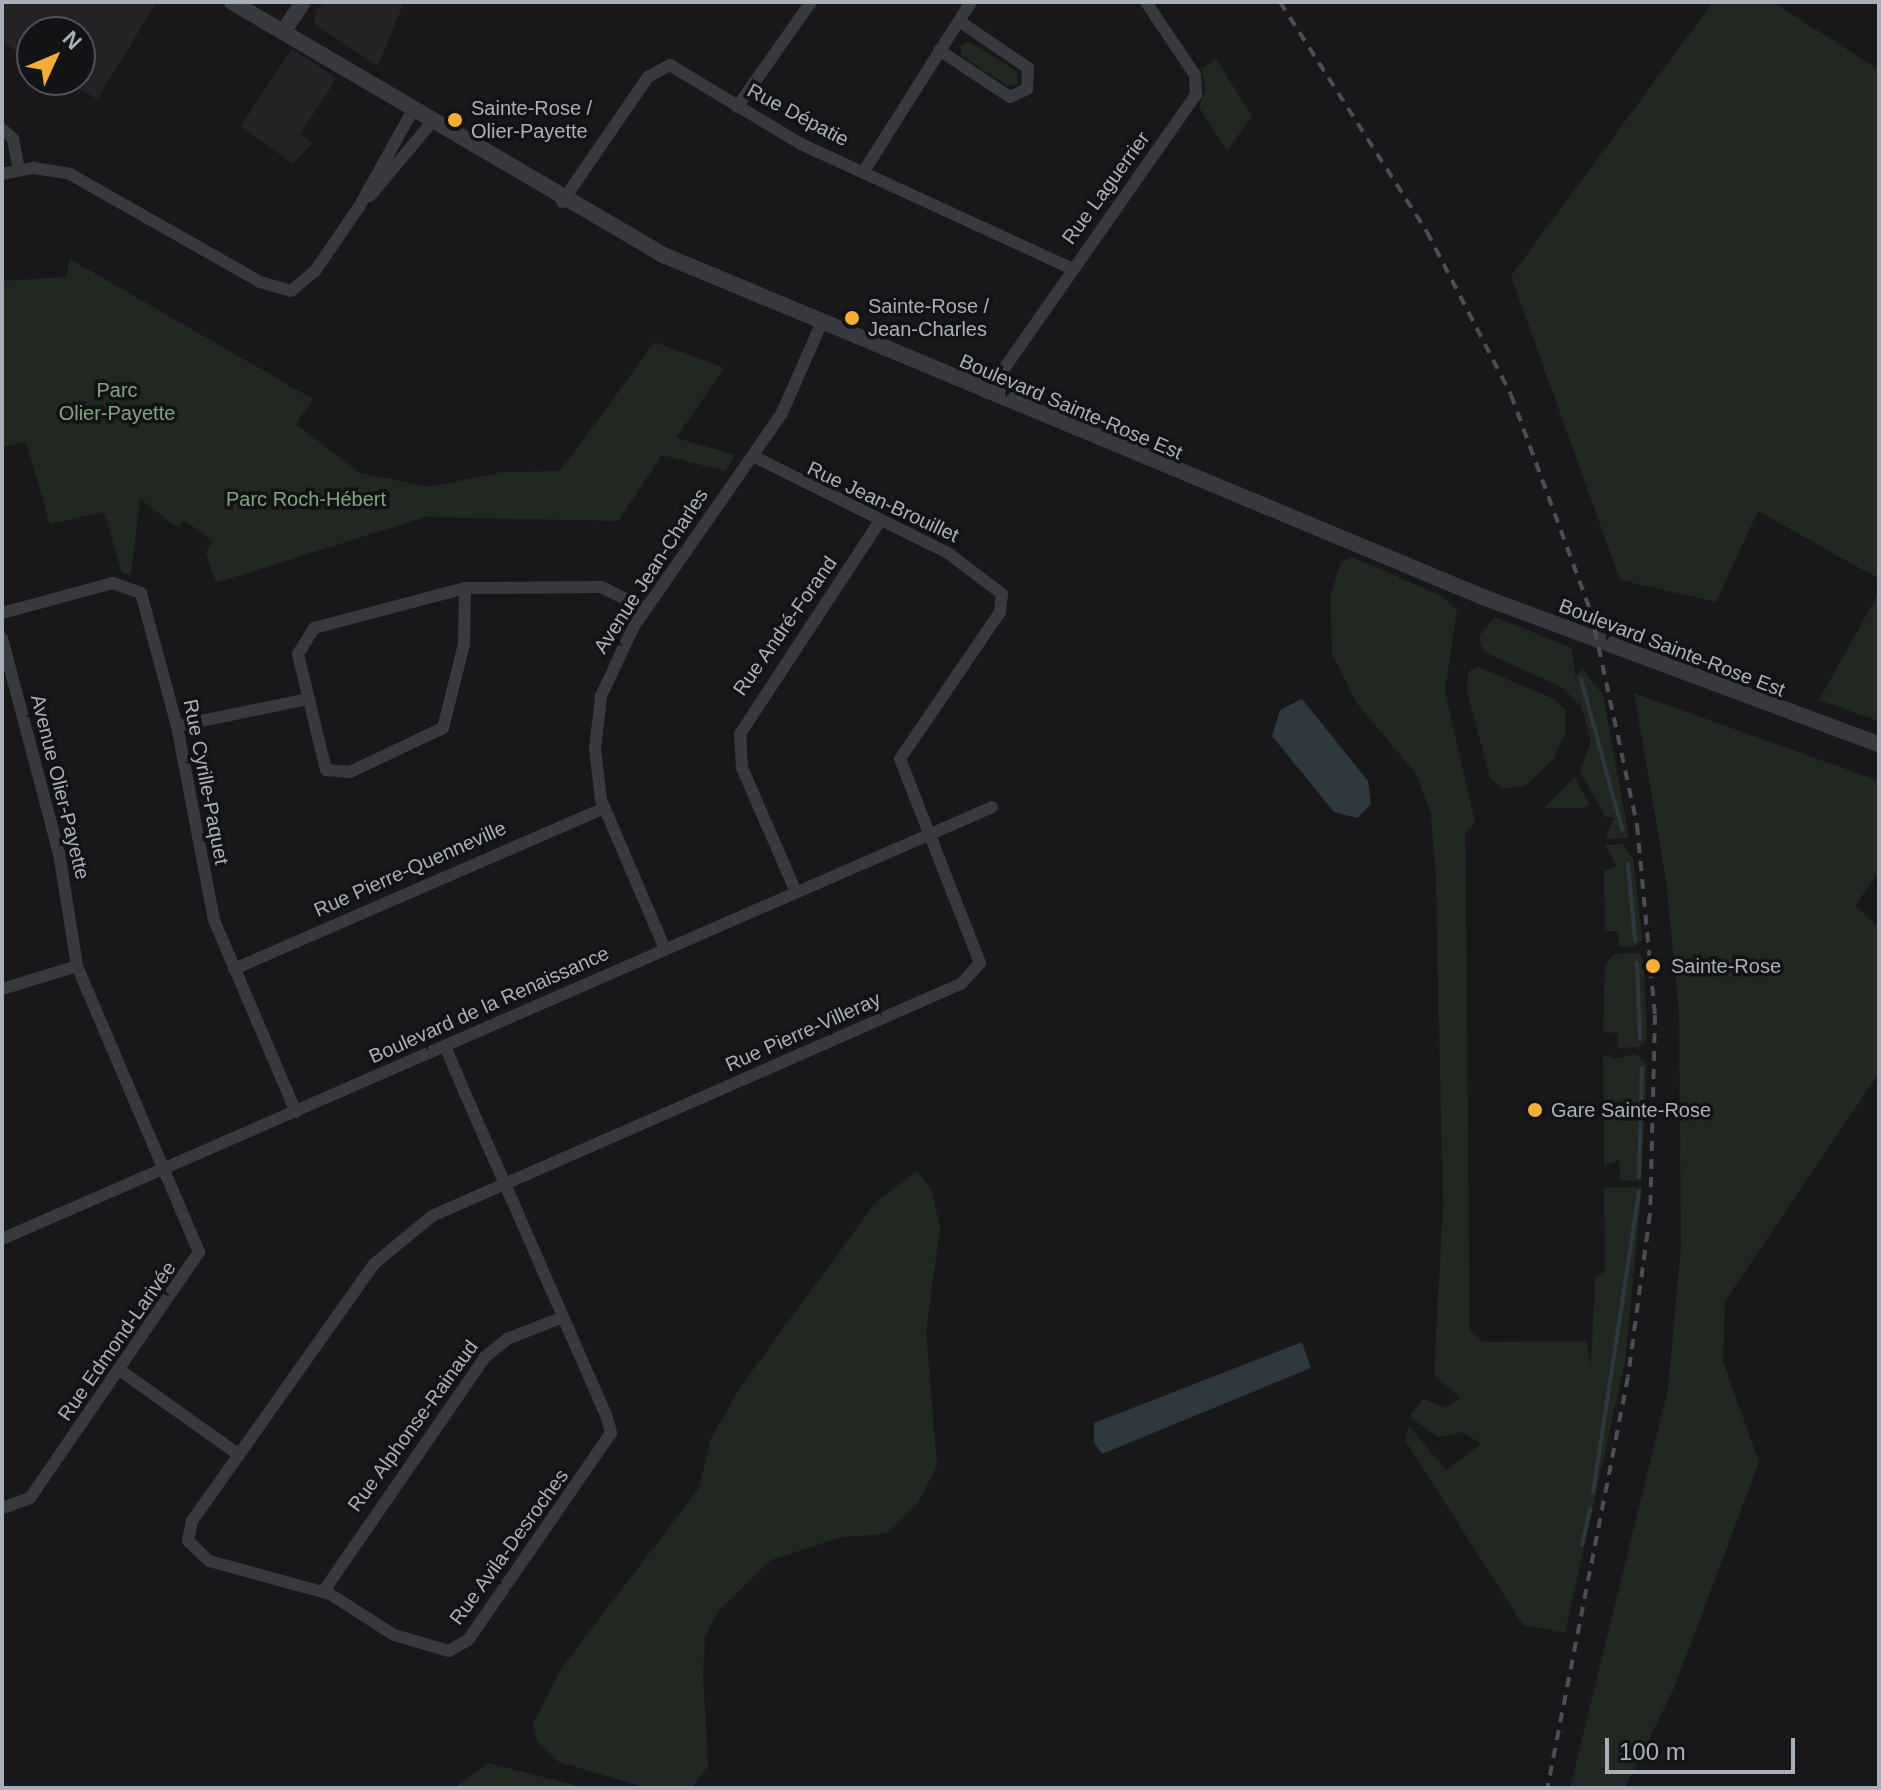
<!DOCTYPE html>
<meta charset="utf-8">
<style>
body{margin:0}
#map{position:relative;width:1881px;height:1790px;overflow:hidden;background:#18181a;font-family:Helvetica,sans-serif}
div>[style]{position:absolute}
.built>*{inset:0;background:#242427}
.green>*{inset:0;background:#202821}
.water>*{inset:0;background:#2e383f}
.stream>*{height:4px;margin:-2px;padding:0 2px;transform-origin:2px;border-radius:2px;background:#2e383f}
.minor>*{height:12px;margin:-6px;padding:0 6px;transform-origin:6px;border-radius:6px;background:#393a3f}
.tertiary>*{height:16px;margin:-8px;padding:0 8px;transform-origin:8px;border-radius:8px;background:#393a3f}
.rail>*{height:4px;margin-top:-2px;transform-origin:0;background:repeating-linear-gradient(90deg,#4c4e54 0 10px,transparent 0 18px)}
.dots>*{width:22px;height:22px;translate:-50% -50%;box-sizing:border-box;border:4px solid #131315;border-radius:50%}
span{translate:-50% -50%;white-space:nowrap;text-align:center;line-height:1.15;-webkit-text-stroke:7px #131315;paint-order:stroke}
.poi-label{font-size:20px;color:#aab0ba}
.left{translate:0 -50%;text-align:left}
.street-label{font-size:20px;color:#aab0ba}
.park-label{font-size:20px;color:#81a582}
.frame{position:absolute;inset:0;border:4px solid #aab0ba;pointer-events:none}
.north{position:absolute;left:16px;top:16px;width:80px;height:80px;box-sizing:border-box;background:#131315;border:2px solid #4f5257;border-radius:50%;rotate:46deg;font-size:22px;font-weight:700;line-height:32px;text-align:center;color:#aab0ba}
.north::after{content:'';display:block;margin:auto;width:28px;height:36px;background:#f4ae36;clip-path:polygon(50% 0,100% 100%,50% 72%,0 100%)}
.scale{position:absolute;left:1605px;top:1738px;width:190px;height:36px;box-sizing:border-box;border:4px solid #aab0ba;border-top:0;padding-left:10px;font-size:24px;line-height:28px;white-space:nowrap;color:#aab0ba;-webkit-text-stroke:6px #131315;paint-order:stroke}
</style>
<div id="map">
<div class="built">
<div style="clip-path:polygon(4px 2px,157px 2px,97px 99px,65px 80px,80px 80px,80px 32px,32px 32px,32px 60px,2px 42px)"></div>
<div style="clip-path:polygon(327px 2px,404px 2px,378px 66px,314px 24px,316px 9px)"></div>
<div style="clip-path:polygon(292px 49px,337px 78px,300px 134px,312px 143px,293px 164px,241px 126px)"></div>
</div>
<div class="green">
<div style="clip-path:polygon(1713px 2px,1773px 2px,1879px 70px,1879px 579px,1758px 511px,1716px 602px,1620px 580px,1511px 276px)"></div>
<div style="clip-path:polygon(969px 41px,1017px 71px,1018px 85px,1008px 86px,962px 56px,960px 46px)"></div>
<div style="clip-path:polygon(1216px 59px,1252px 116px,1227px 151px,1199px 107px,1206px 88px,1201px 69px)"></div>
<div style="clip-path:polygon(70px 259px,313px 399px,296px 424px,360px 473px,430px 487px,502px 472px,560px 471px,655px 342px,724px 368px,676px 438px,736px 455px,725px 471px,662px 455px,618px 521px,425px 517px,216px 583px,206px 552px,213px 541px,184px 520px,178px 528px,140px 499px,131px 575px,122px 573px,104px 512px,50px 524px,26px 442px,2px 447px,2px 281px,66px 277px)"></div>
<div style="clip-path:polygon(1352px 557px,1442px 596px,1457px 610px,1445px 691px,1475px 823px,1465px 833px,1470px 1331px,1482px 1342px,1586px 1341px,1591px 1365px,1595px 1276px,1605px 1272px,1604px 1187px,1642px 1187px,1625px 1362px,1565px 1633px,1523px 1625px,1405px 1440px,1409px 1426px,1446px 1470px,1481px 1444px,1463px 1432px,1439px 1437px,1409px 1417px,1423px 1399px,1446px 1407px,1460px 1398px,1434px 1375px,1443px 1206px,1436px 881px,1431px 814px,1417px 775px,1355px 701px,1332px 653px,1330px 596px,1341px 562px)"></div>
<div style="clip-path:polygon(1879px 592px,1879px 721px,1819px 700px)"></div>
<div style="clip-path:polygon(1495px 617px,1572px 648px,1579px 705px,1563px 688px,1483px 651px,1479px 636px)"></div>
<div style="clip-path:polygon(1478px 667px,1554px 699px,1566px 711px,1566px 732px,1553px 760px,1525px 786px,1503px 789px,1490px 778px,1467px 691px,1468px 672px)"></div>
<div style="clip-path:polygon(1582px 668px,1603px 695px,1629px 838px,1606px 839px,1614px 817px,1605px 817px,1580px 771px,1591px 742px,1574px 680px)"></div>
<div style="clip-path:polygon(1634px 693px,1879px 781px,1879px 871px,1855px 906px,1879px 927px,1879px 1073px,1725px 1301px,1723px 1362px,1759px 1462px,1674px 1688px,1625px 1788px,1570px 1788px,1668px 1389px,1681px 1246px,1679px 1012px,1666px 879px)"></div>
<div style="clip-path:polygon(1575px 777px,1589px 804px,1596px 802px,1582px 808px,1544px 808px)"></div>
<div style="clip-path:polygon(1623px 844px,1633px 858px,1640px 920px,1642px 941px,1633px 947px,1618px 946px,1618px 931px,1605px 931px,1604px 871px,1616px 865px,1605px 845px)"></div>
<div style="clip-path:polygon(1614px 954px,1639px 953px,1644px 962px,1647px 1040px,1639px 1047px,1618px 1048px,1618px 1033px,1603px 1032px,1605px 965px)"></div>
<div style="clip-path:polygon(1609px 1053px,1613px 1059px,1636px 1054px,1647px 1064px,1641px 1181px,1620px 1181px,1619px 1160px,1604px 1166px,1603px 1054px,1609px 1059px)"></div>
<div style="clip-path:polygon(916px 1171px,931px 1188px,940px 1228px,926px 1332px,937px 1466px,919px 1501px,886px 1534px,842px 1537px,771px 1560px,718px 1611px,705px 1638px,703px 1673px,708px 1766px,692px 1788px,647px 1788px,559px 1762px,537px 1741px,533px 1724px,561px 1669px,699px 1488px,711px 1438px,741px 1386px,876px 1202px)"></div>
<div style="clip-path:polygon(488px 1763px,586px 1788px,454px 1788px)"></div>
</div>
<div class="water">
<div style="clip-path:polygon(1302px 699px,1368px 781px,1371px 804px,1357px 818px,1334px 812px,1272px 736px,1280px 710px)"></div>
<div style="clip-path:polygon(1302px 1342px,1311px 1368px,1102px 1454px,1094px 1443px,1094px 1423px)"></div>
</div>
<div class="stream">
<div style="left:1581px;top:679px;width:156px;rotate:74.7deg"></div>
<div style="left:1628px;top:864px;width:76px;rotate:84.7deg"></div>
<div style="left:1637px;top:963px;width:76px;rotate:87.7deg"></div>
<div style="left:1639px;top:1177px;width:109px;rotate:-88.4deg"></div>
<div style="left:1593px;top:1493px;width:305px;rotate:-81.3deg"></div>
<div style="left:1582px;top:1545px;width:37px;rotate:-77deg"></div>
</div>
<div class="minor">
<div style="left:939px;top:50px;width:85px;rotate:33.5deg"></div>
<div style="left:1010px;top:97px;width:19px;rotate:-25deg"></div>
<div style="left:1027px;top:89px;width:21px;rotate:-87deg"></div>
<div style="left:1028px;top:68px;width:83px;rotate:-145.7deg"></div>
<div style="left:737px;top:107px;width:128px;rotate:-54.8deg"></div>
<div style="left:2px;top:129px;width:15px;rotate:42deg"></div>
<div style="left:13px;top:139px;width:32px;rotate:79deg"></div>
<div style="left:864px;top:171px;width:200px;rotate:-57.7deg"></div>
<div style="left:2px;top:174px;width:33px;rotate:-11deg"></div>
<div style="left:34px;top:168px;width:36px;rotate:9deg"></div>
<div style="left:70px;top:174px;width:219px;rotate:29.6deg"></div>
<div style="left:260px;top:282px;width:32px;rotate:16deg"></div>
<div style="left:291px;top:291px;width:31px;rotate:-40deg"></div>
<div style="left:315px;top:271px;width:78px;rotate:-55.5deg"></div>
<div style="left:359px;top:207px;width:111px;rotate:-60.9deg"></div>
<div style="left:370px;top:196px;width:97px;rotate:-50deg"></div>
<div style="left:562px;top:202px;width:152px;rotate:-55.5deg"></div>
<div style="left:648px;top:77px;width:25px;rotate:-29deg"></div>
<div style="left:670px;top:65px;width:153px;rotate:31.1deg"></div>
<div style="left:801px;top:144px;width:299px;rotate:24.7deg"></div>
<div style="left:987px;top:393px;width:364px;rotate:-55deg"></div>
<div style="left:1196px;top:95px;width:20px;rotate:-93deg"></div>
<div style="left:1195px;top:75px;width:88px;rotate:-123.9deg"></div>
<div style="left:465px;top:588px;width:56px;rotate:91deg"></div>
<div style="left:464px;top:644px;width:87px;rotate:104deg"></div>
<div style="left:443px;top:728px;width:103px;rotate:154.7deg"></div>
<div style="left:350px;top:772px;width:24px;rotate:-175deg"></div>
<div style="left:326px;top:770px;width:119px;rotate:-103.6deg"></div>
<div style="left:298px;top:654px;width:31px;rotate:-58deg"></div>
<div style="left:314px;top:628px;width:156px;rotate:-14.8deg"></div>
<div style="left:465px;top:588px;width:136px;rotate:-0.4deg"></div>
<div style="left:601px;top:587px;width:50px;rotate:26.1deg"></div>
<div style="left:2px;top:613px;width:115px;rotate:-15.1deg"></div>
<div style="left:113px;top:583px;width:30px;rotate:20deg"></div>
<div style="left:141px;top:593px;width:138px;rotate:74.9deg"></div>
<div style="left:177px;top:726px;width:197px;rotate:79.2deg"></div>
<div style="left:214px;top:920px;width:209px;rotate:66.9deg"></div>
<div style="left:2px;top:638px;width:222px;rotate:75.2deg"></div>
<div style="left:59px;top:853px;width:114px;rotate:80.9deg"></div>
<div style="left:77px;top:966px;width:311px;rotate:66.9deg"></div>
<div style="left:199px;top:1252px;width:298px;rotate:124.5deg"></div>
<div style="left:30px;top:1498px;width:30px;rotate:160deg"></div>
<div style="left:177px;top:726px;width:133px;rotate:-11.7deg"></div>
<div style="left:796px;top:892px;width:135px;rotate:-113.5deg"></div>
<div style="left:742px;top:768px;width:34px;rotate:-93deg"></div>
<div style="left:740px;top:734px;width:255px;rotate:-56.7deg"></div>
<div style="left:665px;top:949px;width:162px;rotate:-113.2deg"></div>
<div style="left:601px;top:800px;width:51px;rotate:-96.7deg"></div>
<div style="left:595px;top:749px;width:53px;rotate:-83.5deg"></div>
<div style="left:601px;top:696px;width:77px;rotate:-64.8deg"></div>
<div style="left:634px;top:626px;width:259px;rotate:-55.2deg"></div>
<div style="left:782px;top:413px;width:99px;rotate:-66.3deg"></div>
<div style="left:234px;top:969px;width:404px;rotate:-23.5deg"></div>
<div style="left:2px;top:989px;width:78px;rotate:-17deg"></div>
<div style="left:445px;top:1046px;width:28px;rotate:67deg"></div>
<div style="left:456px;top:1072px;width:21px;rotate:67deg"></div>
<div style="left:464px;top:1091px;width:102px;rotate:66.2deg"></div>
<div style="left:505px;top:1184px;width:145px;rotate:66.4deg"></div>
<div style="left:563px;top:1317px;width:107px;rotate:66.3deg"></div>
<div style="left:606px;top:1415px;width:19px;rotate:74deg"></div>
<div style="left:611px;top:1433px;width:252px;rotate:124.6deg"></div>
<div style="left:468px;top:1640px;width:22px;rotate:150deg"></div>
<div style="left:449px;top:1651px;width:57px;rotate:-163.8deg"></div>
<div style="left:394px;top:1635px;width:76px;rotate:-147.4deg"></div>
<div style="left:330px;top:1594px;width:125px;rotate:-164.7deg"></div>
<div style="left:209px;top:1561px;width:29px;rotate:-136deg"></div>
<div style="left:188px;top:1541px;width:20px;rotate:-79deg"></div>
<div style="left:192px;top:1521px;width:315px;rotate:-54.7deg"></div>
<div style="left:374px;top:1264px;width:75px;rotate:-39.6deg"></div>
<div style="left:432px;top:1216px;width:80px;rotate:-23.7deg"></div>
<div style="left:505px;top:1184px;width:20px;rotate:-24deg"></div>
<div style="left:523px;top:1176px;width:478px;rotate:-23.7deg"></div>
<div style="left:961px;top:984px;width:28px;rotate:-48deg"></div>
<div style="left:980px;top:963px;width:219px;rotate:-111.4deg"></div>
<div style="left:900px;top:759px;width:178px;rotate:-55.8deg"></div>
<div style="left:1000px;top:612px;width:18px;rotate:-84deg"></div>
<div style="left:1002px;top:594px;width:68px;rotate:-142.8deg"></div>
<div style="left:948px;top:553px;width:218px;rotate:-153.6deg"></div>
<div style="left:2px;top:1239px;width:1080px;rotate:-23.57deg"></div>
<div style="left:121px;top:1371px;width:145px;rotate:35.4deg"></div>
<div style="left:323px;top:1592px;width:285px;rotate:-55.4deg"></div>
<div style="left:485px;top:1357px;width:28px;rotate:-39deg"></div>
<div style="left:507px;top:1339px;width:60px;rotate:-21.4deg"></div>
</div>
<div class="tertiary">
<div style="left:232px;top:2px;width:498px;rotate:30.4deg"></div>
<div style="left:661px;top:254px;width:891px;rotate:22.65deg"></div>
<div style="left:1483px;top:597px;width:422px;rotate:20.4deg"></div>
<div style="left:285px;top:29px;width:32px;rotate:-56deg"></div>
</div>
<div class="rail">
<div style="left:1280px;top:2px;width:273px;rotate:57.4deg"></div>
<div style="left:1427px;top:232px;width:183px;rotate:62.7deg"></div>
<div style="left:1511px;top:395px;width:231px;rotate:69.8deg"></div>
<div style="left:1591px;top:612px;width:218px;rotate:77.8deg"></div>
<div style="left:1637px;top:825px;width:191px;rotate:84.6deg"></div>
<div style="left:1655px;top:1015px;width:199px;rotate:91.4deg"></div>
<div style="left:1650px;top:1214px;width:164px;rotate:97.7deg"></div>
<div style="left:1628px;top:1377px;width:419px;rotate:101.1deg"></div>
</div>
<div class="dots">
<div style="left:455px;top:120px;background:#f4ae36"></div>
<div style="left:852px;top:318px;background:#f4ae36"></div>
<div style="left:1653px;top:966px;background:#f4ae36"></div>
<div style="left:1535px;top:1110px;background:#f4ae36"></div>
</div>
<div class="poi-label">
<span class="left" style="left:471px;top:120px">Sainte-Rose /<br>Olier-Payette</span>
<span class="left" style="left:868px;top:318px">Sainte-Rose /<br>Jean-Charles</span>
<span class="left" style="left:1671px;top:966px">Sainte-Rose</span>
<span class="left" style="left:1551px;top:1110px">Gare Sainte-Rose</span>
</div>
<div class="street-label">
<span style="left:798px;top:115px;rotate:28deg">Rue Dépatie</span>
<span style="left:1106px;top:188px;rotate:-54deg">Rue Laguerrier</span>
<span style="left:1071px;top:407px;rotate:23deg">Boulevard Sainte-Rose Est</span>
<span style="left:883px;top:502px;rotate:25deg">Rue Jean-Brouillet</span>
<span style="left:651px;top:571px;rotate:-57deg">Avenue Jean-Charles</span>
<span style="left:785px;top:626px;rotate:-55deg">Rue André-Forand</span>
<span style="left:1672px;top:648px;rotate:21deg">Boulevard Sainte-Rose Est</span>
<span style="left:206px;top:782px;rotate:79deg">Rue Cyrille-Paquet</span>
<span style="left:60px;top:787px;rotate:76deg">Avenue Olier-Payette</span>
<span style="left:410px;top:869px;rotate:-24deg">Rue Pierre-Quenneville</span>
<span style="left:489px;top:1005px;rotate:-24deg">Boulevard de la Renaissance</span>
<span style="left:803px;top:1032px;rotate:-24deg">Rue Pierre-Villeray</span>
<span style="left:117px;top:1341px;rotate:-55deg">Rue Edmond-Larivée</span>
<span style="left:413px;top:1426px;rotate:-54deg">Rue Alphonse-Rainaud</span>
<span style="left:509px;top:1547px;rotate:-54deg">Rue Avila-Desroches</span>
</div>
<div class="park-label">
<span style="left:117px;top:402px">Parc<br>Olier-Payette</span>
<span style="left:306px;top:499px">Parc Roch-Hébert</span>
</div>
<div class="frame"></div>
<div class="north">N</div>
<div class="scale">100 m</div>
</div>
